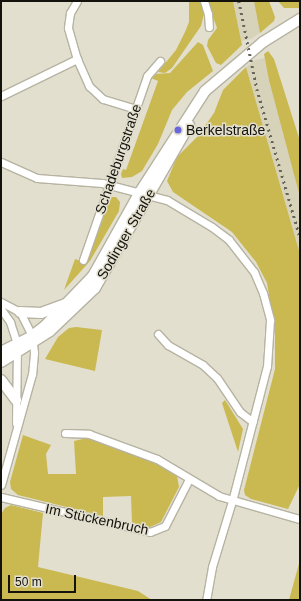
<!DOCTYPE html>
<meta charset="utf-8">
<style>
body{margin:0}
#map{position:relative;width:301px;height:601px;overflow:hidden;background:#e2dfce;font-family:Helvetica,sans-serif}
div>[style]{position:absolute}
.built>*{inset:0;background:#d7d3bb}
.green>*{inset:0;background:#cab851}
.roads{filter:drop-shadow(1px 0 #b6b3a2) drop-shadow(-1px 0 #b6b3a2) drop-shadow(0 1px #b6b3a2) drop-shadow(0 -1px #b6b3a2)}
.minor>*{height:7px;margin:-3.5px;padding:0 3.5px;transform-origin:3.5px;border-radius:3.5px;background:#fff}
.secondary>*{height:10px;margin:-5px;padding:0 5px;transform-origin:5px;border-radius:5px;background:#fff}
.rail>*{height:2.5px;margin-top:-1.25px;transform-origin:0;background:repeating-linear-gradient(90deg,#67655b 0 2px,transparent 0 6px)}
.dots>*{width:11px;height:11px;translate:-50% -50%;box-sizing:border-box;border:2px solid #e2dfce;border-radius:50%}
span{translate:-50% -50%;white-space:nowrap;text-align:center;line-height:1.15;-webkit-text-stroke:3px #e2dfce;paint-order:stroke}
.poi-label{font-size:14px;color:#13120c}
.left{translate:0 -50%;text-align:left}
.street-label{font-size:14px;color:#13120c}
.frame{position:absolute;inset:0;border:2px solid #13120c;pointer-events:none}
.scale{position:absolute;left:8px;top:575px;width:68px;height:18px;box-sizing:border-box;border:2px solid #13120c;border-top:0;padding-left:5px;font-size:12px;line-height:14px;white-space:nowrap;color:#13120c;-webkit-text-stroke:3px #e2dfce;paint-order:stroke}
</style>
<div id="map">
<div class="built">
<div style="clip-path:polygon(233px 1px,254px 1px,260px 33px,251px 39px,241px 41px)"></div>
<div style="clip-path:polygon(265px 58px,300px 198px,300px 254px,246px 67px,255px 60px)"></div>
</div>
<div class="green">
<div style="clip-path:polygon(189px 1px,200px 1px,204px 14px,201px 26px,172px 68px,165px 73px,158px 72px,176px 50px,185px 32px,189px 22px)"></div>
<div style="clip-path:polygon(207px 1px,233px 1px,242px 45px,221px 65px,216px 63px,207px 46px,208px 40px,217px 28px)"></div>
<div style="clip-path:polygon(254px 1px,269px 1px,275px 17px,274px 21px,260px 33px)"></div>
<div style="clip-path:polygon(278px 1px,300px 1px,300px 8px,284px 8px)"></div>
<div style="clip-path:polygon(198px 42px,203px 45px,213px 71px,187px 92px,172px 110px,158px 144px,142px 171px,132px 177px,122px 178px,121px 174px,123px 169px,126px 170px,158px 81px,151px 78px,156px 74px,170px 73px)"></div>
<div style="clip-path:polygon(268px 51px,274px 59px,300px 141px,300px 197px,269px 80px,264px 54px)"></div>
<div style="clip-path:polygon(246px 67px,300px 254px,300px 484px,288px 509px,251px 499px,245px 495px,244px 490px,275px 369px,275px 332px,267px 283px,256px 262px,232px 232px,173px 192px,167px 181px,177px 157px,198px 136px,214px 113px,223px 90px)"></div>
<div style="clip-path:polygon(111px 197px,116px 197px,120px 202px,119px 211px,90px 261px,64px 290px,75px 259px,87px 263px)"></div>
<div style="clip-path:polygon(76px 327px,102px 330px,95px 371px,45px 359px,58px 337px,69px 328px)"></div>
<div style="clip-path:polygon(225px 400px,243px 429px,238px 452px,222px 403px)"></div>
<div style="clip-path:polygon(23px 435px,51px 445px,46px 454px,48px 474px,76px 474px,74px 441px,87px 438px,150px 460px,177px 476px,179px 487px,161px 522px,150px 527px,132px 523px,131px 496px,103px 497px,103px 516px,18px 495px,11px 489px,10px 482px)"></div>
<div style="clip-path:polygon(11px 505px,43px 513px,38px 567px,138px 591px,152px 600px,1px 600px,1px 514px,5px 508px)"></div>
<div style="clip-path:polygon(300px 560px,300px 600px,289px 600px)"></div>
</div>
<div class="roads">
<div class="minor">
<div style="left:77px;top:1px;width:14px;rotate:120deg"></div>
<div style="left:70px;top:13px;width:15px;rotate:98deg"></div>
<div style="left:68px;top:28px;width:32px;rotate:74deg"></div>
<div style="left:77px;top:59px;width:30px;rotate:66deg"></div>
<div style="left:89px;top:86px;width:19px;rotate:43deg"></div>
<div style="left:103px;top:99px;width:34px;rotate:17deg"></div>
<div style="left:204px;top:1px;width:14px;rotate:73deg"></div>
<div style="left:208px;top:14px;width:13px;rotate:86deg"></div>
<div style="left:1px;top:96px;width:85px;rotate:-26deg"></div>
<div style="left:1px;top:162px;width:39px;rotate:24deg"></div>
<div style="left:37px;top:178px;width:65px;rotate:4.4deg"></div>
<div style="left:102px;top:183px;width:67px;rotate:14.7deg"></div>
<div style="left:167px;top:200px;width:52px;rotate:31deg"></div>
<div style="left:212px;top:227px;width:21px;rotate:37deg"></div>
<div style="left:229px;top:240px;width:41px;rotate:52deg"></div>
<div style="left:254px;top:272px;width:23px;rotate:67deg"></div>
<div style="left:263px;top:293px;width:28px;rotate:75deg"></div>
<div style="left:270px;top:320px;width:46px;rotate:93.7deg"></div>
<div style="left:267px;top:366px;width:139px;rotate:104.5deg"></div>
<div style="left:232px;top:501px;width:69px;rotate:106.9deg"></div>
<div style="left:212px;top:567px;width:34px;rotate:100deg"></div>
<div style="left:83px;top:260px;width:195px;rotate:-70.8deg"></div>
<div style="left:147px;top:76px;width:20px;rotate:-49deg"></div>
<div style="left:1px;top:302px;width:21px;rotate:28deg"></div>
<div style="left:20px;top:312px;width:27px;rotate:63deg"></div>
<div style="left:32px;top:336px;width:17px;rotate:83deg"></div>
<div style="left:34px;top:353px;width:21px;rotate:95deg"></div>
<div style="left:32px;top:374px;width:115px;rotate:105.6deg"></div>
<div style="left:1px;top:309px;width:16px;rotate:55deg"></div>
<div style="left:10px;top:322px;width:23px;rotate:72deg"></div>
<div style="left:17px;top:344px;width:79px;rotate:90.7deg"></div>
<div style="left:158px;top:334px;width:15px;rotate:48deg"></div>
<div style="left:168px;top:345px;width:40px;rotate:29.7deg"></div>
<div style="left:203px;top:365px;width:19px;rotate:43deg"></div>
<div style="left:217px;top:378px;width:41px;rotate:55.9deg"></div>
<div style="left:240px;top:412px;width:16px;rotate:38deg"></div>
<div style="left:65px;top:433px;width:24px;rotate:2deg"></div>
<div style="left:89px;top:434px;width:72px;rotate:20.2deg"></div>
<div style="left:157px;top:459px;width:72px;rotate:30.8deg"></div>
<div style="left:219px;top:496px;width:84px;rotate:15.9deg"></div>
<div style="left:1px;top:497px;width:153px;rotate:13.2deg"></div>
<div style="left:150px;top:532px;width:16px;rotate:-22deg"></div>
<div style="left:165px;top:526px;width:53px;rotate:-62.9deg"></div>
</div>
<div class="secondary">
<div style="left:20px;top:312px;width:21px;rotate:3deg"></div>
<div style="left:41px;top:313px;width:27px;rotate:-20deg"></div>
<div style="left:1px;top:352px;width:35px;rotate:-27deg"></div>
<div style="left:32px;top:336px;width:16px;rotate:-38deg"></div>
<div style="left:45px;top:326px;width:69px;rotate:-46.2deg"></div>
<div style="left:93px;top:276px;width:96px;rotate:-60.8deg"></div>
<div style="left:140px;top:192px;width:120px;rotate:-57.2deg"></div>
<div style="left:205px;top:91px;width:76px;rotate:-40.2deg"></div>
<div style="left:263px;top:42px;width:44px;rotate:-31.9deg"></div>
<div style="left:1px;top:362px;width:58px;rotate:-32.3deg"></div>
<div style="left:50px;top:331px;width:62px;rotate:-43.7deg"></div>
<div style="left:95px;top:288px;width:188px;rotate:-60deg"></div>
<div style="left:1px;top:380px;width:25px;rotate:53deg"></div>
</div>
</div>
<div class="rail">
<div style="left:239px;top:1px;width:90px;rotate:78.4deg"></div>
<div style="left:257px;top:89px;width:154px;rotate:73.8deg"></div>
</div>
<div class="dots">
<div style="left:178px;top:130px;background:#6967e0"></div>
</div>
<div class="poi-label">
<span class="left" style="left:186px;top:130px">Berkelstraße</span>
</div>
<div class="street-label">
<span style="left:118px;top:159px;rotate:-71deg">Schadeburgstraße</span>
<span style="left:126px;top:234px;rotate:-60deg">Sodinger Straße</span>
<span style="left:97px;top:519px;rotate:12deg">Im Stückenbruch</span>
</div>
<div class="frame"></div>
<div class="scale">50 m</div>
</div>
